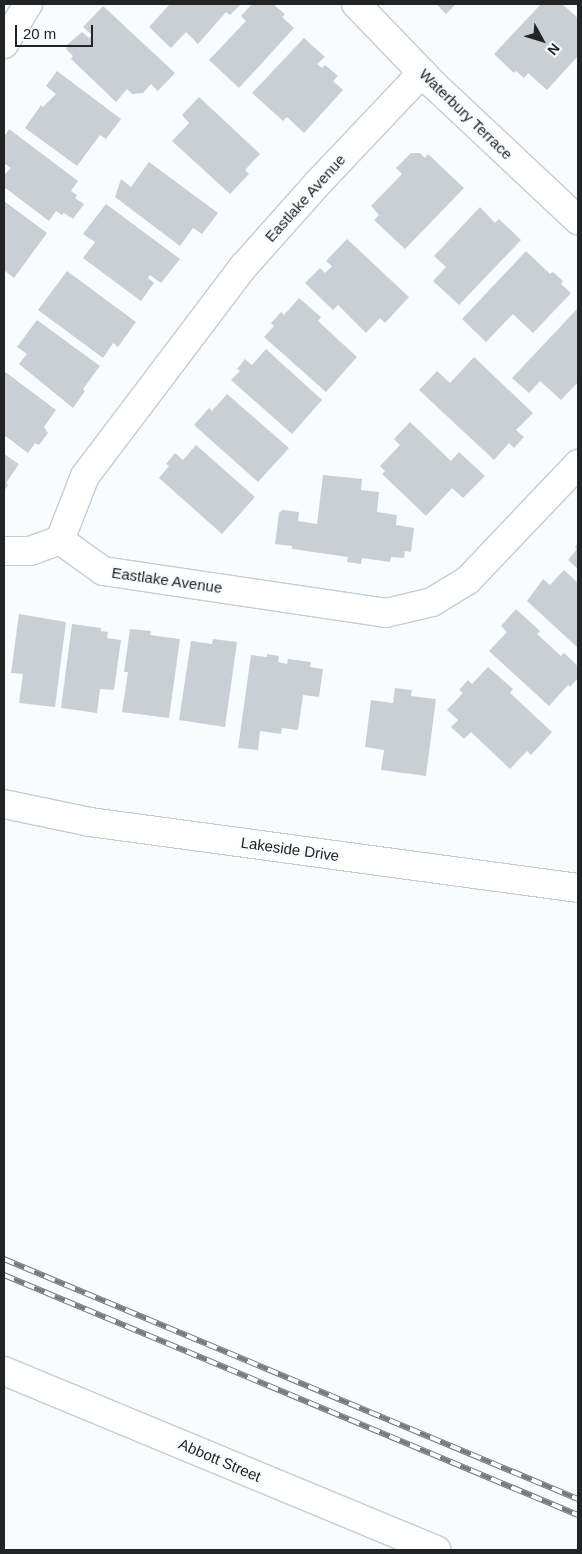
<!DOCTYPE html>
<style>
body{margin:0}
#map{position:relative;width:582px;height:1554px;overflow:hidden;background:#f8fcff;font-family:Helvetica,sans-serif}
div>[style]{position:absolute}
.building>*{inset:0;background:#c9cfd5}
.roads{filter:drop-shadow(1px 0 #c6ccd1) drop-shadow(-1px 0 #c6ccd1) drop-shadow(0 1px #c6ccd1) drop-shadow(0 -1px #c6ccd1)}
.minor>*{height:28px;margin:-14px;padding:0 14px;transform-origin:14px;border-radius:14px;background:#fff}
.major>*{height:28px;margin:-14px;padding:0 14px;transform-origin:14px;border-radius:14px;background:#fff}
.rail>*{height:5.5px;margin-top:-2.75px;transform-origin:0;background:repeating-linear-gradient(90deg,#f8fcff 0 11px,#787b7e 0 22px);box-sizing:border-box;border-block:1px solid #787b7e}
span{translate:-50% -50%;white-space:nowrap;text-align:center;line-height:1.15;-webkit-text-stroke:5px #f8fcff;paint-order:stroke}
.street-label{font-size:15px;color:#212325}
.frame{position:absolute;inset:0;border:5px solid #212325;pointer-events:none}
.north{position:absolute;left:517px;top:15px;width:50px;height:50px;-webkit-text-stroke:4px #f8fcff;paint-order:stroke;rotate:129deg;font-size:14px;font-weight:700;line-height:20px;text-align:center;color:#212325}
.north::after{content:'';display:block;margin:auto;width:18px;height:22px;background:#212325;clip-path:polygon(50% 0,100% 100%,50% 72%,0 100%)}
.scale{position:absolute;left:15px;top:25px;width:78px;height:22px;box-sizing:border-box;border:2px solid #212325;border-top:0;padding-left:6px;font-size:15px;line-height:18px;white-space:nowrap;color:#212325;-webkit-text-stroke:4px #f8fcff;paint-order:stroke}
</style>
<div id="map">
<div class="building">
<div style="clip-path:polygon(170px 4px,241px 4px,230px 15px,226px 12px,198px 44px,186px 32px,171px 48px,149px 27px)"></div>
<div style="clip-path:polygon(252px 4px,273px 4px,285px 14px,282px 17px,294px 28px,239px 88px,209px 60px,246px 21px,241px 16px)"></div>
<div style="clip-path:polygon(436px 4px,456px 4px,446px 14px)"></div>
<div style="clip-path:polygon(541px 4px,562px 4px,578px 18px,578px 56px,547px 90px,528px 73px,524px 78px,516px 71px,514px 73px,494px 54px)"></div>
<div style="clip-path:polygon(103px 6px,175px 73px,158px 91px,151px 84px,143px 93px,132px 94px,127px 89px,116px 102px,71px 59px,73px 56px,66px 49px,68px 44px,82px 32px,89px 38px,92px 35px,83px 27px)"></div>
<div style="clip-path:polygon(304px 38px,325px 57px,317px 64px,322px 68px,325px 65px,338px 76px,333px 81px,343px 90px,304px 133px,287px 117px,283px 121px,252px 93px)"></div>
<div style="clip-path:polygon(57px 71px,121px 119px,106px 139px,100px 135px,77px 166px,25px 128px,41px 105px,43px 107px,56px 94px,46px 86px)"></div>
<div style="clip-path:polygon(199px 97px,260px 154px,245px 170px,249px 174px,230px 194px,172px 141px,189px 123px,182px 115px)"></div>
<div style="clip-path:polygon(9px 129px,78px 181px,71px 191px,77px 195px,75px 198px,84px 204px,73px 219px,64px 213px,62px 215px,56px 211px,49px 221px,4px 187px,4px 175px,11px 168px,4px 163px,4px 137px)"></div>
<div style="clip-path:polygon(411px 153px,420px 153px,425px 158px,428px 154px,464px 188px,405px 249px,374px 220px,379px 215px,371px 206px,402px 174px,396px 168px)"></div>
<div style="clip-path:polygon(149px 162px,218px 213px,202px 234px,193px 228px,180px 246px,115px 197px,121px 179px,131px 187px)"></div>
<div style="clip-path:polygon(4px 201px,47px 233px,14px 278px,4px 270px)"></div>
<div style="clip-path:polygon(106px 204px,180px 259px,161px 283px,150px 275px,148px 278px,154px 283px,141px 301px,83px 258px,95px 242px,83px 234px)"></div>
<div style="clip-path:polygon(480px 207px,495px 223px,499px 219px,521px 240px,459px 305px,433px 281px,446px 267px,434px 256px)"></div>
<div style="clip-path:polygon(347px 239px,409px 297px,385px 323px,380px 318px,366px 333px,338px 305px,333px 310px,305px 283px,320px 268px,325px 273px,332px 266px,326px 261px)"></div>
<div style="clip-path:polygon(526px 251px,550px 274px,553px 272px,563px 281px,561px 284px,571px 293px,533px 333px,513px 314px,486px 342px,462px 319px)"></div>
<div style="clip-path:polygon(67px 271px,136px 322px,118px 347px,113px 343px,103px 358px,38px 310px)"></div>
<div style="clip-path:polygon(299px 298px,321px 317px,318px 321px,357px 357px,326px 392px,264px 337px,274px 326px,271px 323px,281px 312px,284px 315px)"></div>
<div style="clip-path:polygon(578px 308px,578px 382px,561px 400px,540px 381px,529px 393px,512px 378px)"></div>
<div style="clip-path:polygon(37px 320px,100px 366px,83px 389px,85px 391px,73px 408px,19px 364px,27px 354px,17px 347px)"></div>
<div style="clip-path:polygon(266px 349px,322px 400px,292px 434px,231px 380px,240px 371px,237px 369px,245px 359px,252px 365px)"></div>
<div style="clip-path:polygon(474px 357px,533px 413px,516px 430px,524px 437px,514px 448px,509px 443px,494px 460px,419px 390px,437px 371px,450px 383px)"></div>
<div style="clip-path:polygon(4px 371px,56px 410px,44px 427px,48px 433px,39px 445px,35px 443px,28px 453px,4px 435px)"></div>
<div style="clip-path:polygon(227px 394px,289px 448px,258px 482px,194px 425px,209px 408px,212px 411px)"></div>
<div style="clip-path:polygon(410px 422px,451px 461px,459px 452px,485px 476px,463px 498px,452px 488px,426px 516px,382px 474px,385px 471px,380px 466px,400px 445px,394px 439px)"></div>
<div style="clip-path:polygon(196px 445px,255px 497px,222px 534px,159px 478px,169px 466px,166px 464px,175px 453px,183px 460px)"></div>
<div style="clip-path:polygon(4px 454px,19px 464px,6px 483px,8px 485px,4px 491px)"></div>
<div style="clip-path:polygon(323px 475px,362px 479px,361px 490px,379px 492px,377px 512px,397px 515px,396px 525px,414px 528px,411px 552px,405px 551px,404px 558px,391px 557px,390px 562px,362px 558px,361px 564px,347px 562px,348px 557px,292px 549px,292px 546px,275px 544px,279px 513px,282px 510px,299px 512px,298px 521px,317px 524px)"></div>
<div style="clip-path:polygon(578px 543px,578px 569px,568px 560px,577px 549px,575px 547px)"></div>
<div style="clip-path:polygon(564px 570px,578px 583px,578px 648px,527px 601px,543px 579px,550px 585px)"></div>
<div style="clip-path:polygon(516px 609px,540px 631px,537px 634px,561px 656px,564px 653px,578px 666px,578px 678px,570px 687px,568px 685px,549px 706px,489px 651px,507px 632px,501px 626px)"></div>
<div style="clip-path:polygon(19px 614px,66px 622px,55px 707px,19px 703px,23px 674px,11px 673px)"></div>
<div style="clip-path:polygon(72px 624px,101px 628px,101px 631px,108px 632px,107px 638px,121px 640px,114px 690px,100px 689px,97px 713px,61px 708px)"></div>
<div style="clip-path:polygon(130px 629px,151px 631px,150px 635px,180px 639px,169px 718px,122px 712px,128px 672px,124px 672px)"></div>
<div style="clip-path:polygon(213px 639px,237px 642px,225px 727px,179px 720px,191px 641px,212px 644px)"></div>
<div style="clip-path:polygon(267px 654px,279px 656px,278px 662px,287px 664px,288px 659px,311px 662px,310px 667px,323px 669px,319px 697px,303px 695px,298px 730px,282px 728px,281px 734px,260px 731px,258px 750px,238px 748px,251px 655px,267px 657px)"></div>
<div style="clip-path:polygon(488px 667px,513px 689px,510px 693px,552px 732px,531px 755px,527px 751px,510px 769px,471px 732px,464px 739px,451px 727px,458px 720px,447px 710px,463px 693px,459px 690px,468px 680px,472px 684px)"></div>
<div style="clip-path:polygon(395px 688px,412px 690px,411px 696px,436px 699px,426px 776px,381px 770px,384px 750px,365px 747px,371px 700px,393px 703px)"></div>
</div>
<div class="roads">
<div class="minor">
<div style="left:356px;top:4px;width:111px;rotate:46.1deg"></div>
<div style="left:433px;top:84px;width:199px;rotate:43.2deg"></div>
<div style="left:4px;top:44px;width:47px;rotate:-59deg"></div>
<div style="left:60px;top:540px;width:69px;rotate:-68.7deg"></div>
<div style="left:85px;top:476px;width:263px;rotate:-52.9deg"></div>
<div style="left:244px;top:266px;width:110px;rotate:-48.3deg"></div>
<div style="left:317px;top:184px;width:153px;rotate:-46.6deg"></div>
<div style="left:60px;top:540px;width:53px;rotate:35.8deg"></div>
<div style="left:103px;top:571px;width:286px;rotate:8.4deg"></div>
<div style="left:386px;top:613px;width:47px;rotate:-13.4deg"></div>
<div style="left:432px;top:602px;width:42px;rotate:-31.4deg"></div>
<div style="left:468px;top:580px;width:160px;rotate:-46.5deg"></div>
<div style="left:4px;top:551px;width:26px"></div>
<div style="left:30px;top:551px;width:32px;rotate:-20deg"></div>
<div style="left:4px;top:804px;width:88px;rotate:11.8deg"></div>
<div style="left:90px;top:822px;width:492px;rotate:7.7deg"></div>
</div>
<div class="major">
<div style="left:4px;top:1371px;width:468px;rotate:22.5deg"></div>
</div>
</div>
<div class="rail">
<div style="left:4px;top:1259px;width:622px;rotate:22.69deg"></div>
<div style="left:4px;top:1275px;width:622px;rotate:22.69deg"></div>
</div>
<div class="street-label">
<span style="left:466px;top:114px;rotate:44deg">Waterbury Terrace</span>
<span style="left:305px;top:198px;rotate:-48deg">Eastlake Avenue</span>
<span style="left:167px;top:580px;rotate:8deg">Eastlake Avenue</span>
<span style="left:290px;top:849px;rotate:8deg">Lakeside Drive</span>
<span style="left:220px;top:1460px;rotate:23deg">Abbott Street</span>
</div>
<div class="frame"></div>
<div class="north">N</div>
<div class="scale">20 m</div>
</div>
